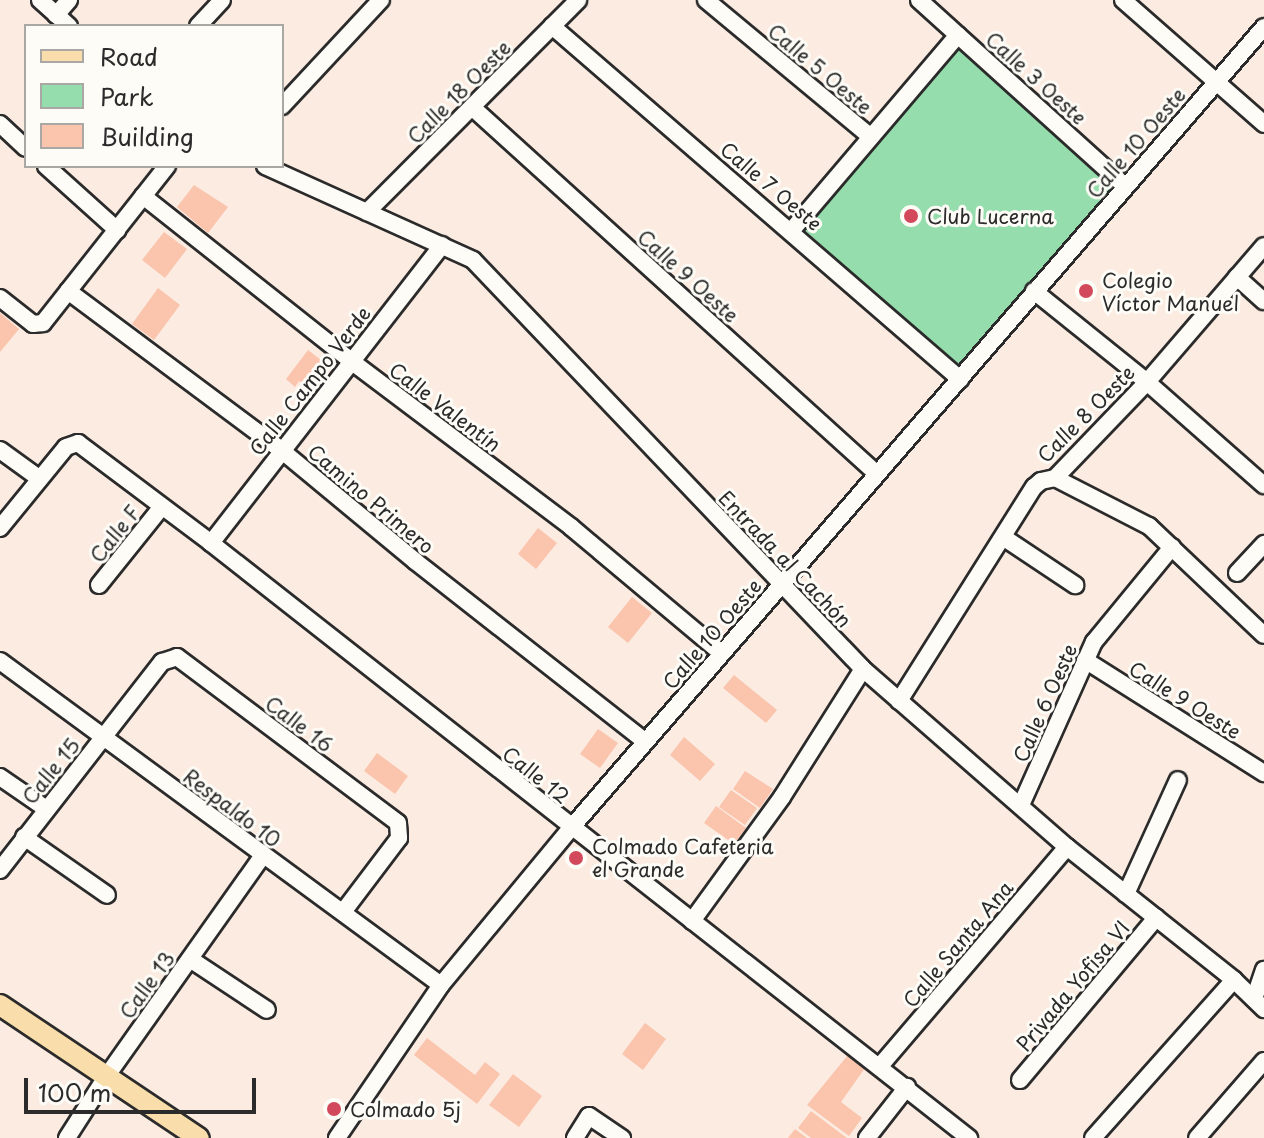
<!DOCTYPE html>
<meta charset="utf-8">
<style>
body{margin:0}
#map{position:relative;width:1264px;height:1138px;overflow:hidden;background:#fcebe1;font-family:"Playpen Sans",sans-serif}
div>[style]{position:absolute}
.green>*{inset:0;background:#95ddac}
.building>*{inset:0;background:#fac4ad}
.roads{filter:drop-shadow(2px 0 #2b2b2b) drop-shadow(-2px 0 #2b2b2b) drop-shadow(0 2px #2b2b2b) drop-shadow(0 -2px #2b2b2b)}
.minor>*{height:16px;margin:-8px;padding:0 8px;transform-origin:8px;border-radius:8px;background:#fdfcf7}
.major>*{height:20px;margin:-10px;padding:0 10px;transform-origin:10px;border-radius:10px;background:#f9deab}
.dots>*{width:22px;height:22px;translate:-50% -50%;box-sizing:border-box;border:4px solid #fdfcf7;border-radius:50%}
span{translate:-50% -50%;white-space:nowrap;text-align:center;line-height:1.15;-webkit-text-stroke:6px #fdfcf7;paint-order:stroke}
.street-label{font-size:20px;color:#2b2b2b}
.poi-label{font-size:20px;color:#2b2b2b}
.left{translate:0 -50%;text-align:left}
.legend{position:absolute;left:24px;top:24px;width:260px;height:144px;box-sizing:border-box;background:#fdfcf7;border:2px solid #a9a8a5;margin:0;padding:10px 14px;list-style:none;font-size:24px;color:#2b2b2b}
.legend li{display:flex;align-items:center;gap:16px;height:40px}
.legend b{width:40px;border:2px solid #a9a8a5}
.scale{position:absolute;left:24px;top:1078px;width:232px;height:36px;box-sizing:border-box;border:4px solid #2b2b2b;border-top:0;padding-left:10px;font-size:24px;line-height:28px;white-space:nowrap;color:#2b2b2b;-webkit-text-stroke:6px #fdfcf7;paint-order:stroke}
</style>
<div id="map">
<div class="green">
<div style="clip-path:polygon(957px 45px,1118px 186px,960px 369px,801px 227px)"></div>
</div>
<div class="building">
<div style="clip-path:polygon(194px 185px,228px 207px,208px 233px,177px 207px)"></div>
<div style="clip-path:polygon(164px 232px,187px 249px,165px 278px,142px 260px)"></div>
<div style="clip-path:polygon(158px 288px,180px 305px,154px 340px,132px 324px)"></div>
<div style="clip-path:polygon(0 313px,19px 329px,0 352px)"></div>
<div style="clip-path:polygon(308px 350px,330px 367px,312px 391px,299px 381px,295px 387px,286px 379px)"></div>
<div style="clip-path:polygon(538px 528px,557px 543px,536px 569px,518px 554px)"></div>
<div style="clip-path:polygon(632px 597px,652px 613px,628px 643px,608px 627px)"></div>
<div style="clip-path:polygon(734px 675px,777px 710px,766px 723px,723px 688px)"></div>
<div style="clip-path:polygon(598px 729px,618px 743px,600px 768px,580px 754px)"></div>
<div style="clip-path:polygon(684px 737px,715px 764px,700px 781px,670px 755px)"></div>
<div style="clip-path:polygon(377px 753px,408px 776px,395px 794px,364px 771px)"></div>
<div style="clip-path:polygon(745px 771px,773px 789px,760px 808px,733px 789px)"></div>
<div style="clip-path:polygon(731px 790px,757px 808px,745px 825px,719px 807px)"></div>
<div style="clip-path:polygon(716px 806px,746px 828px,734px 844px,704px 823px)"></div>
<div style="clip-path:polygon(645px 1023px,666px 1039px,643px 1070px,622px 1054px)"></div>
<div style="clip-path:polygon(427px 1038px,475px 1075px,485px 1062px,500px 1074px,477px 1104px,414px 1055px)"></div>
<div style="clip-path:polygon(848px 1055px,865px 1068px,841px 1102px,862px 1118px,849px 1136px,807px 1105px)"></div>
<div style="clip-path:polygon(513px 1074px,542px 1096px,519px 1127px,489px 1105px)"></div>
<div style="clip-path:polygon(811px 1111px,847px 1138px,811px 1138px,798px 1128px)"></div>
<div style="clip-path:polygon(795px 1129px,807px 1138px,788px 1138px)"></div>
</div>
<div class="roads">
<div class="minor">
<div style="left:40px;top:0;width:39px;rotate:42deg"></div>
<div style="left:706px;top:0;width:214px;rotate:39.7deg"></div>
<div style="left:919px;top:0;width:278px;rotate:42.1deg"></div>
<div style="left:1123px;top:0;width:188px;rotate:41.3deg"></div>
<div style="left:56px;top:15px;width:20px;rotate:-49deg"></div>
<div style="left:198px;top:26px;width:35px;rotate:-47deg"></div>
<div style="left:552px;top:26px;width:540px;rotate:40.87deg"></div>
<div style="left:282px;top:106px;width:145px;rotate:-47deg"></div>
<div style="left:473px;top:108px;width:545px;rotate:42.17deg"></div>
<div style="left:0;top:124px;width:35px;rotate:43deg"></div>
<div style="left:46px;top:166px;width:96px;rotate:42deg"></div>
<div style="left:265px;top:166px;width:228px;rotate:24.3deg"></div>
<div style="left:473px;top:260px;width:565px;rotate:46.36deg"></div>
<div style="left:863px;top:669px;width:271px;rotate:41.1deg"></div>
<div style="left:1067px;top:847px;width:213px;rotate:38.5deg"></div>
<div style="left:1234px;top:980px;width:42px;rotate:44deg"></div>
<div style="left:143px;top:196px;width:265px;rotate:38.4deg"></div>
<div style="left:351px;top:361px;width:276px;rotate:37deg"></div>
<div style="left:571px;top:527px;width:196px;rotate:40deg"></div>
<div style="left:367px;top:212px;width:299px;rotate:-45.1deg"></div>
<div style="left:792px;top:230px;width:256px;rotate:-49.6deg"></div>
<div style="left:1237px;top:277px;width:36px;rotate:42deg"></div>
<div style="left:68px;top:291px;width:266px;rotate:36.7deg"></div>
<div style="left:281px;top:450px;width:174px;rotate:39.6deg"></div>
<div style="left:415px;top:561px;width:293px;rotate:38.1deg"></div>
<div style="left:1034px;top:291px;width:145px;rotate:38.8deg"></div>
<div style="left:1147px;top:382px;width:156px;rotate:41.4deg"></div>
<div style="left:0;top:298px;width:42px;rotate:38.2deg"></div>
<div style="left:33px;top:324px;width:10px;rotate:-6deg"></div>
<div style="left:43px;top:323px;width:200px;rotate:-51.7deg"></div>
<div style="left:0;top:450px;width:49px;rotate:35.9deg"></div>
<div style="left:1055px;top:478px;width:106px;rotate:27.1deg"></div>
<div style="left:1149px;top:526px;width:158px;rotate:43.5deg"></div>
<div style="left:0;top:528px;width:104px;rotate:-50.8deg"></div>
<div style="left:66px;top:447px;width:13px;rotate:-18deg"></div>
<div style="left:78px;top:443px;width:166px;rotate:36.9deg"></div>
<div style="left:211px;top:543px;width:964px;rotate:38.13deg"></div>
<div style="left:1003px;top:537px;width:87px;rotate:33.7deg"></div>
<div style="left:211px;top:543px;width:377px;rotate:-52.2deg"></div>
<div style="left:1237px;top:573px;width:40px;rotate:-47deg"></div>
<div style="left:99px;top:585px;width:99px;rotate:-51.2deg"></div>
<div style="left:1085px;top:660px;width:212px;rotate:32.3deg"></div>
<div style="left:0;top:661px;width:547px;rotate:36.3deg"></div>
<div style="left:899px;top:701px;width:253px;rotate:-57.8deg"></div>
<div style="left:1034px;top:487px;width:9px;rotate:-41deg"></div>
<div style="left:1041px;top:481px;width:14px;rotate:-12deg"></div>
<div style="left:1055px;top:478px;width:133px;rotate:-46.2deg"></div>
<div style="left:1147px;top:382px;width:179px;rotate:-49.3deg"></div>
<div style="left:0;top:777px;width:55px;rotate:34.6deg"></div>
<div style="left:1021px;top:805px;width:179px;rotate:-65.9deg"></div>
<div style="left:1094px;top:642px;width:123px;rotate:-50.6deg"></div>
<div style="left:24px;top:837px;width:101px;rotate:34.9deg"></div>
<div style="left:0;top:870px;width:264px;rotate:-52.1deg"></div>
<div style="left:162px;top:662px;width:16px;rotate:-18deg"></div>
<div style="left:177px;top:657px;width:276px;rotate:36.9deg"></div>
<div style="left:398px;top:823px;width:15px;rotate:86deg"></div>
<div style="left:399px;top:838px;width:93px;rotate:127.1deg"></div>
<div style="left:1126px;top:894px;width:125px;rotate:-65.5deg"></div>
<div style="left:692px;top:921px;width:153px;rotate:-54deg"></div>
<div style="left:782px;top:797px;width:151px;rotate:-57.7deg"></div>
<div style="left:190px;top:959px;width:92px;rotate:33.5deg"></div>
<div style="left:1254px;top:999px;width:31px;rotate:-71deg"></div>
<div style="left:880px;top:1066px;width:288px;rotate:-49.5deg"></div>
<div style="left:1020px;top:1080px;width:212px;rotate:-50deg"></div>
<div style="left:67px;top:1138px;width:72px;rotate:-57.4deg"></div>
<div style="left:106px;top:1077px;width:270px;rotate:-54.7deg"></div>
<div style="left:337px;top:1138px;width:185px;rotate:-55.8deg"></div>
<div style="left:441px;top:985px;width:204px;rotate:-50.4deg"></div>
<div style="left:571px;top:828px;width:1059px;rotate:-49.13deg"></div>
<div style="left:575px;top:1138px;width:26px;rotate:-58deg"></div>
<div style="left:589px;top:1116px;width:40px;rotate:34deg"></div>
<div style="left:867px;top:1138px;width:65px;rotate:-51.9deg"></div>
<div style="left:1093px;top:1138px;width:212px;rotate:-48.3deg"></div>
<div style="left:1197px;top:1138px;width:102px;rotate:-49deg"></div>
</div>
<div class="major">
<div style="left:0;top:1005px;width:239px;rotate:33.8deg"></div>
</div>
</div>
<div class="dots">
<div style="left:911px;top:216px;background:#d1495b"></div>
<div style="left:1086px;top:291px;background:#d1495b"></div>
<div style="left:576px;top:858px;background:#d1495b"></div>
<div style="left:334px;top:1109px;background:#d1495b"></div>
</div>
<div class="street-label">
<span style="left:820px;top:69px;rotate:40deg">Calle 5 Oeste</span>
<span style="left:1036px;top:78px;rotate:42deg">Calle 3 Oeste</span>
<span style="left:459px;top:92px;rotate:-45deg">Calle 18 Oeste</span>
<span style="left:1136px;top:143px;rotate:-49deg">Calle 10 Oeste</span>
<span style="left:771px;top:186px;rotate:40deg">Calle 7 Oeste</span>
<span style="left:688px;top:276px;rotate:42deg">Calle 9 Oeste</span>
<span style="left:310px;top:381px;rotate:-52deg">Calle Campo Verde</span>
<span style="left:445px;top:407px;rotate:37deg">Calle Valentín</span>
<span style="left:1086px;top:414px;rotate:-45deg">Calle 8 Oeste</span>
<span style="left:371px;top:499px;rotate:40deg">Camino Primero</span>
<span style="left:115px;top:534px;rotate:-51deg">Calle F</span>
<span style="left:785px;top:559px;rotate:46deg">Entrada al Cachón</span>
<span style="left:712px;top:634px;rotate:-49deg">Calle 10 Oeste</span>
<span style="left:1185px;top:700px;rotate:32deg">Calle 9 Oeste</span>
<span style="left:1045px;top:703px;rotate:-66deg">Calle 6 Oeste</span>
<span style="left:299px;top:724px;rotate:37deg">Calle 16</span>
<span style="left:51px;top:771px;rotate:-51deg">Calle 15</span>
<span style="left:536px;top:775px;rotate:38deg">Calle 12</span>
<span style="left:232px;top:808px;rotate:37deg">Respaldo 10</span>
<span style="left:958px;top:944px;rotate:-50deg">Calle Santa Ana</span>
<span style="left:147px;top:985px;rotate:-54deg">Calle 13</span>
<span style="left:1073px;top:986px;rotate:-50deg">Privada Yofisa VI</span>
</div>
<div class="poi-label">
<span class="left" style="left:927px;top:216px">Club Lucerna</span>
<span class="left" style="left:1102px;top:292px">Colegio<br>Víctor Manuel</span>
<span class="left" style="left:592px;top:858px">Colmado Cafeteria<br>el Grande</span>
<span class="left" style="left:350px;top:1109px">Colmado 5j</span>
</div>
<ul class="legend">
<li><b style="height:10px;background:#f9deab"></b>Road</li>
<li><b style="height:22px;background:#95ddac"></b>Park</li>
<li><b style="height:22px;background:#fac4ad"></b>Building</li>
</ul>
<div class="scale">100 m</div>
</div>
